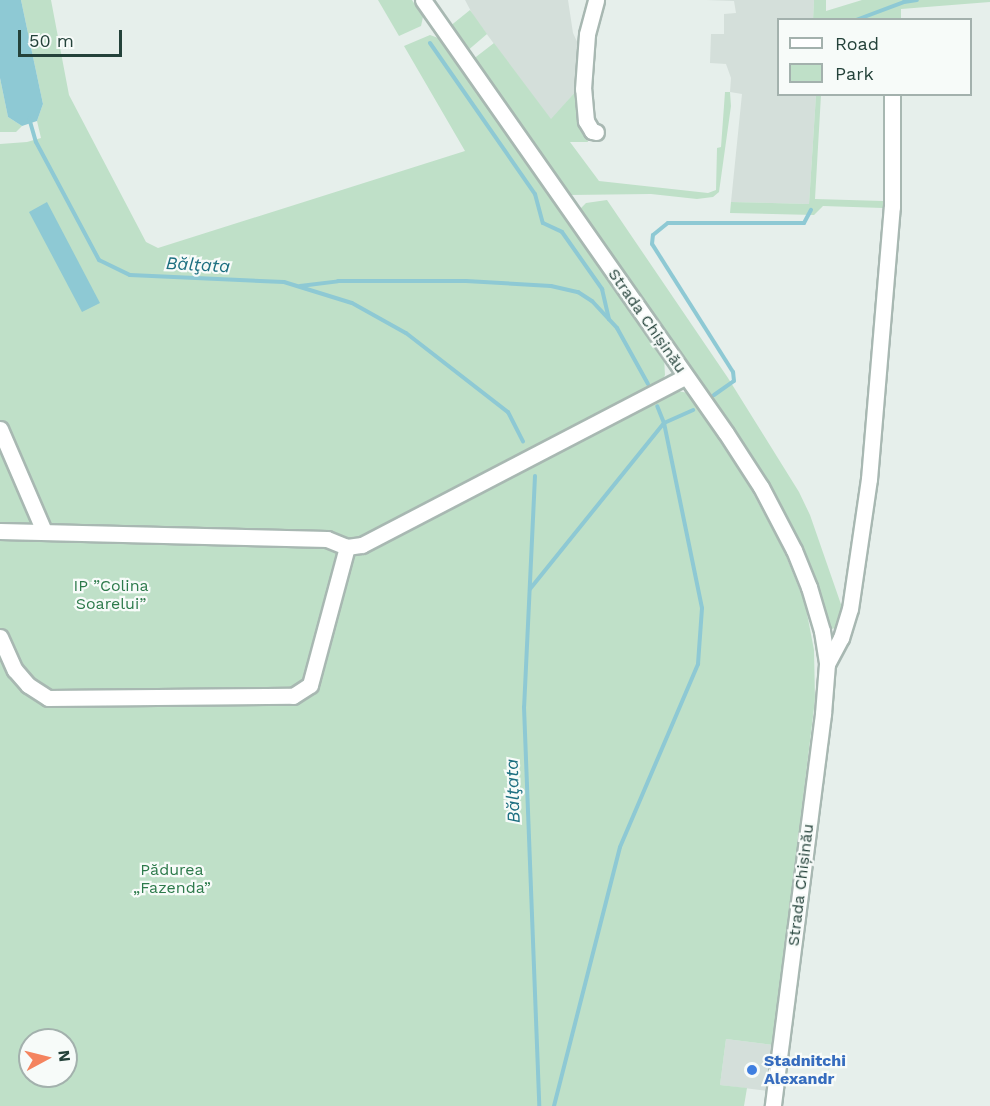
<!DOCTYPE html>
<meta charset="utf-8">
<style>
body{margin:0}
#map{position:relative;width:990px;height:1106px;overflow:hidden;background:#e6efeb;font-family:"Work Sans",sans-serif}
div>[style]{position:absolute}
.built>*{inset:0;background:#d4dfda}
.green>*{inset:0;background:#bfe0c8}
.water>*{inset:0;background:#8ec9d4}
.stream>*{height:4px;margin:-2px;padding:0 2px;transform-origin:2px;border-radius:2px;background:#8ec9d4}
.roads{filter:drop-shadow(2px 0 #a8b8b2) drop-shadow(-2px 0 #a8b8b2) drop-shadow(0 2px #a8b8b2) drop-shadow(0 -2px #a8b8b2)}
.minor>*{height:15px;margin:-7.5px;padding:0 7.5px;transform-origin:7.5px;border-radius:7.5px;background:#fff}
.dots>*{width:16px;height:16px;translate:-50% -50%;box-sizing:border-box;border:3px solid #f7fbf9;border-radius:50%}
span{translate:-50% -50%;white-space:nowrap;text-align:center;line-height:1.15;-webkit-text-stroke:4.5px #f7fbf9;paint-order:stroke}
.street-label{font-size:16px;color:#24423a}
.park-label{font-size:16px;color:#2d7a4b}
.shop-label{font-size:16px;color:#366cbe;font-weight:700}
.left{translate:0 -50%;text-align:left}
.water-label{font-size:18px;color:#1c6f80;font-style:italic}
.legend{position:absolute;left:777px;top:18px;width:195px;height:78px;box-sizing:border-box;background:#f7fbf9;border:2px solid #a3b1ad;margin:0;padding:8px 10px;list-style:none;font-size:18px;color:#24423a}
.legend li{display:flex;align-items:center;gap:12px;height:30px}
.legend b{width:30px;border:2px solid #a3b1ad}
.north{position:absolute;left:18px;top:1028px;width:60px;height:60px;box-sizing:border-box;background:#f7fbf9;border:2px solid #a3b1ad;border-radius:50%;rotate:83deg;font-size:16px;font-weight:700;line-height:24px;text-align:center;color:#24423a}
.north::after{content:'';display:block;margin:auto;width:21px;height:27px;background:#f4845f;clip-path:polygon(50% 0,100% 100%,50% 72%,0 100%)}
.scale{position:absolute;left:18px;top:30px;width:104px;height:27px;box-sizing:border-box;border:3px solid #24423a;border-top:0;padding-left:8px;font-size:18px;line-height:21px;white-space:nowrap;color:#24423a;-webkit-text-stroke:4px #f7fbf9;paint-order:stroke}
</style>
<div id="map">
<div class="built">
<div style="clip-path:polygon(465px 0,568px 0,573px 33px,579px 46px,577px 90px,551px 120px,474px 17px)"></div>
<div style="clip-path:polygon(706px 0,814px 0,813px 19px,778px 20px,778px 94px,816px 95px,809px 204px,731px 202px,742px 94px,730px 92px,731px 78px,726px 64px,710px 63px,711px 34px,724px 34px,724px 14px,736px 13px,734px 1px)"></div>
<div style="clip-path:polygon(726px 1039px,773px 1045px,767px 1091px,720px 1085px)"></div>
</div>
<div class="green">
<div style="clip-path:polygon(evenodd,21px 0,51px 0,69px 95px,146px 242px,158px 248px,465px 151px,404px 46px,430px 35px,441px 39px,664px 357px,665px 375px,661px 384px,449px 491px,455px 504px,666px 393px,678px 391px,688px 393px,748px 484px,784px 551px,805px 603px,814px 650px,815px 700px,773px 1045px,726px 1039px,720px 1085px,747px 1088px,744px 1106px,0 1106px,0 144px,27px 142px,41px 138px,37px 121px,43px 104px,21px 0,30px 1040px,66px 1040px,66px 1076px,30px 1076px,30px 1040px)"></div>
<div style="clip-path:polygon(378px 0,412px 0,423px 17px,421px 26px,399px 36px)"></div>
<div style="clip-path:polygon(814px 0,826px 0,826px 11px,862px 0,990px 0,990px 2px,901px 9px,901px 19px,813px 20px)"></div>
<div style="clip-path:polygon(470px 10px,487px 34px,466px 52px,449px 27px)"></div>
<div style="clip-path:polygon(494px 43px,551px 119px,577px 90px,588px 142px,570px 142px,599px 181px,708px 193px,716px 190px,717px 148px,721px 147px,725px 92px,730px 92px,731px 106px,719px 192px,713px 197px,697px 199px,651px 194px,569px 195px,472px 60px)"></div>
<div style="clip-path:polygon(0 78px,8px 117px,22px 126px,16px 132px,0 132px)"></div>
<div style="clip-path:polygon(816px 95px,821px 95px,815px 199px,883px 201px,883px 208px,823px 206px,814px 215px,730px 213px,731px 202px,809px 204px)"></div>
<div style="clip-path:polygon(607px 200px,728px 378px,799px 492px,810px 515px,844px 613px,837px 627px,830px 630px,818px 589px,787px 517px,727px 420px,581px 214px,581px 208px,586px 203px)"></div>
</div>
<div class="water">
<div style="clip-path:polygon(0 0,21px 0,43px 104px,37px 121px,22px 126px,8px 117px,0 78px)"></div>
<div style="clip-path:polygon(47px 202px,100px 303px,82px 312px,29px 212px)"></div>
</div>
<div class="stream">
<div style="left:856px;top:20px;width:51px;rotate:-20.6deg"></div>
<div style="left:904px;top:2px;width:13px;rotate:-9deg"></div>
<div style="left:430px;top:43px;width:184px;rotate:55.2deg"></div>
<div style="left:535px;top:194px;width:30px;rotate:75deg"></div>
<div style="left:543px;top:223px;width:21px;rotate:25deg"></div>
<div style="left:562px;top:232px;width:70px;rotate:54.9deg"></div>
<div style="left:602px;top:289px;width:31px;rotate:77deg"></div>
<div style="left:29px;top:118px;width:25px;rotate:74deg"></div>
<div style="left:36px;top:142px;width:134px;rotate:61.9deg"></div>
<div style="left:99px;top:260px;width:34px;rotate:26deg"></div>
<div style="left:130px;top:275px;width:154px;rotate:2.6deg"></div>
<div style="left:284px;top:282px;width:71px;rotate:17.2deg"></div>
<div style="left:352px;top:303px;width:62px;rotate:29.1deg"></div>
<div style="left:406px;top:333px;width:129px;rotate:37.8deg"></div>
<div style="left:508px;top:412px;width:33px;rotate:63deg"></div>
<div style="left:300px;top:286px;width:38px;rotate:-7deg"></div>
<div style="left:338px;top:281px;width:128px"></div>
<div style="left:466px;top:281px;width:85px;rotate:3.4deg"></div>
<div style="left:551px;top:286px;width:28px;rotate:13deg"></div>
<div style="left:578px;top:292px;width:17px;rotate:33deg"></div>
<div style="left:592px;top:301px;width:37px;rotate:47deg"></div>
<div style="left:617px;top:328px;width:64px;rotate:61deg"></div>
<div style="left:714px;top:395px;width:24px;rotate:-35deg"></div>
<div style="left:734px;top:381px;width:9px;rotate:-96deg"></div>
<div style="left:733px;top:372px;width:151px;rotate:-122.3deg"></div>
<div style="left:652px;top:244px;width:9px;rotate:-84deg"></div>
<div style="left:653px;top:235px;width:19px;rotate:-39deg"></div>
<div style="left:668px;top:223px;width:136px"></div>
<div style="left:804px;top:223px;width:15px;rotate:-62deg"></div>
<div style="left:535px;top:476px;width:231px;rotate:92.7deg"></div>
<div style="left:524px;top:707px;width:399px;rotate:87.8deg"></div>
<div style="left:530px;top:589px;width:213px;rotate:-51.1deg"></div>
<div style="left:664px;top:423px;width:32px;rotate:-24deg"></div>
<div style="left:554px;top:1106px;width:267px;rotate:-75.7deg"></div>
<div style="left:620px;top:847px;width:199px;rotate:-66.9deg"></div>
<div style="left:698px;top:664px;width:56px;rotate:-85.9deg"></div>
<div style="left:702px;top:608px;width:189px;rotate:-101.6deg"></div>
<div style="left:664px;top:423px;width:18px;rotate:-112deg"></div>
</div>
<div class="roads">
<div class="minor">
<div style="left:423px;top:0;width:528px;rotate:55.02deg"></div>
<div style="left:726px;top:433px;width:64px;rotate:57.1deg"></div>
<div style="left:761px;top:487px;width:71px;rotate:62.4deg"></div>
<div style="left:794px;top:550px;width:40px;rotate:68deg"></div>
<div style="left:809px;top:587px;width:46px;rotate:73.5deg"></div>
<div style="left:822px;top:631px;width:33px;rotate:81deg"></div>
<div style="left:827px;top:664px;width:50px;rotate:94.6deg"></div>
<div style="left:823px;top:714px;width:395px;rotate:97.3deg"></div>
<div style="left:596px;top:132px;width:4px;rotate:-166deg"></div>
<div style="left:592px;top:131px;width:12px;rotate:-121deg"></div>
<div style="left:586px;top:121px;width:32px;rotate:-95deg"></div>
<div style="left:583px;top:89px;width:55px;rotate:-85.8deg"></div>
<div style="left:587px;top:34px;width:35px;rotate:-75deg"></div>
<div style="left:0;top:429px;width:111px;rotate:66.7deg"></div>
<div style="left:0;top:531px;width:327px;rotate:1.4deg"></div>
<div style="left:327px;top:539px;width:22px;rotate:22deg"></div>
<div style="left:347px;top:547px;width:15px;rotate:-8deg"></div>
<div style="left:362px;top:545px;width:364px;rotate:-27.5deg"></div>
<div style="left:0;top:637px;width:36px;rotate:66deg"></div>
<div style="left:15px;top:670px;width:20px;rotate:49deg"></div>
<div style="left:28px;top:685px;width:24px;rotate:33deg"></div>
<div style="left:48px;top:698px;width:245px;rotate:-0.5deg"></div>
<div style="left:293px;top:696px;width:20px;rotate:-33deg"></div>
<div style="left:310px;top:685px;width:143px;rotate:-75deg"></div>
<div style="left:827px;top:664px;width:30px;rotate:-62deg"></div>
<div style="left:841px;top:638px;width:30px;rotate:-73deg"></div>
<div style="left:850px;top:609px;width:131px;rotate:-81.7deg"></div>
<div style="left:869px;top:479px;width:273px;rotate:-85.2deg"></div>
<div style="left:892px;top:207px;width:113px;rotate:-90deg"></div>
</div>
</div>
<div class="dots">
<div style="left:752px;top:1070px;background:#3f7fe0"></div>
</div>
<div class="street-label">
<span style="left:647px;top:321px;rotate:55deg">Strada Chișinău</span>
<span style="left:801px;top:885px;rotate:-83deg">Strada Chișinău</span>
</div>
<div class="park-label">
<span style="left:111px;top:595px">IP ”Colina<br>Soarelui”</span>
<span style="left:172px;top:879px">Pădurea<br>„Fazenda”</span>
</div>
<div class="shop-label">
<span class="left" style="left:764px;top:1070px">Stadnitchi<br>Alexandr</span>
</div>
<div class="water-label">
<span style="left:198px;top:265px;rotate:3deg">Bălţata</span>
<span style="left:513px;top:791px;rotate:-92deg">Bălţata</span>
</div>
<ul class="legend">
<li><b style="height:8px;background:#fff"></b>Road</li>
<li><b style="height:16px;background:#bfe0c8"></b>Park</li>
</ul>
<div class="north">N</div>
<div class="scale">50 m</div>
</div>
